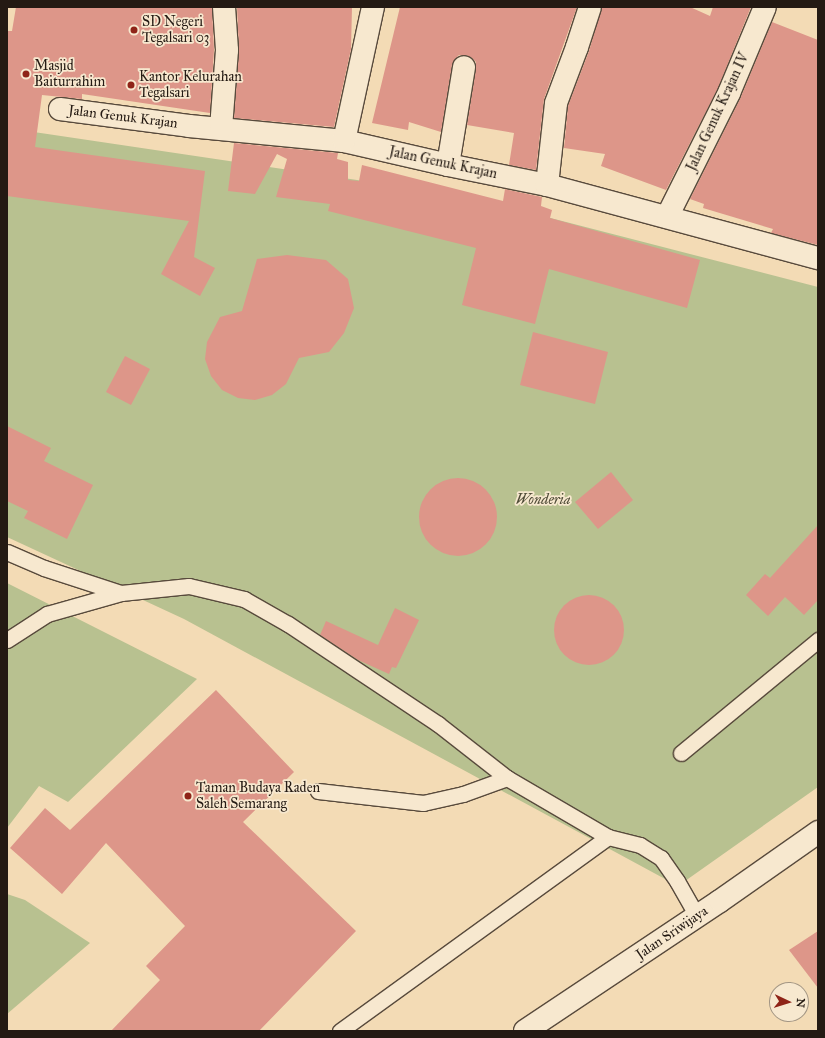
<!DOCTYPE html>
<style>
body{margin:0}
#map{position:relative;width:825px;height:1038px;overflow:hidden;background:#f3dbb5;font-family:"IM FELL Great Primer",serif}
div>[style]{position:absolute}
.green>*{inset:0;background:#b8c190}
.building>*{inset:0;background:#dd9689}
.round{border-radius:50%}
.roads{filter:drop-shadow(1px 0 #584a3c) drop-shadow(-1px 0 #584a3c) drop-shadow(0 1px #584a3c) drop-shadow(0 -1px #584a3c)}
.service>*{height:15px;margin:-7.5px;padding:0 7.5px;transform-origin:7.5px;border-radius:7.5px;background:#f7e8cf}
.minor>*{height:22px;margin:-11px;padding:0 11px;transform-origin:11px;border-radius:11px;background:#f7e8cf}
.secondary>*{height:22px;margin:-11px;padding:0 11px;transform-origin:11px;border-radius:11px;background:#f7e8cf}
.dots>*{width:11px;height:11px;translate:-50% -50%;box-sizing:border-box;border:2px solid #f7e8cf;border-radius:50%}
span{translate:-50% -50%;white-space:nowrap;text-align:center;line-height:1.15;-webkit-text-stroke:3.5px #f7e8cf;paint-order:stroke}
.poi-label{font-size:14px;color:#241a13}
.left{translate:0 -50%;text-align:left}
.street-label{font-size:14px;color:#241a13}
.park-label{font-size:14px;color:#504c38;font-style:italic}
.frame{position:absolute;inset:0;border:8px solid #241a13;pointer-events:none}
.north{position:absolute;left:769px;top:982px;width:40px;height:40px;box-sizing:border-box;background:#f7e8cf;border:1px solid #a39684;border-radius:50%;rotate:94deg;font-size:11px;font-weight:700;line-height:16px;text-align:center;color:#241a13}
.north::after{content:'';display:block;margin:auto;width:14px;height:18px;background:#8f2418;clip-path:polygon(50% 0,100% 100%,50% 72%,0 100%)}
</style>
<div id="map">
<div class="green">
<div style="clip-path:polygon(7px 128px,465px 196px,818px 287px,818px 787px,678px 886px,184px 619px,7px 537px)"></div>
<div style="clip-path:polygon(7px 583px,197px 679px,68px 802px,39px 786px,7px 828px)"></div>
<div style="clip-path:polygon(7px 894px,25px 900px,90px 943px,7px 1014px)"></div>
</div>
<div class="building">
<div style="clip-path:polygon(16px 7px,212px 7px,214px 50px,210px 113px,82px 94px,82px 99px,42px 95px,35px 147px,205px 171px,194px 257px,215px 268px,200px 296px,161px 274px,189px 221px,7px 196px,7px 31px,12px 31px)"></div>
<div style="clip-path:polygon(237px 7px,352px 7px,351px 49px,334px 127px,234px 118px,239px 51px)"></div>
<div style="clip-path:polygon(400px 7px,577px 7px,544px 99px,536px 170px,509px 165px,514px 133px,467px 125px,476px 69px,476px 62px,472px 58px,466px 55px,459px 55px,455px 59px,452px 65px,441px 132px,409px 122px,408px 130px,372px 123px)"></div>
<div style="clip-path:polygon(602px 7px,690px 7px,710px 16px,713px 7px,751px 7px,718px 88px,666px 190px,601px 166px,605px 154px,564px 148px,568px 106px,589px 51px)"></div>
<div style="clip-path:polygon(772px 22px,818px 40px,818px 245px,771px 233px,773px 229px,703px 208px,704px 204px,690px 199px,740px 99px)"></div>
<div style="clip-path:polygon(234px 143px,338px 153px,337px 159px,348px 162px,348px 180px,359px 181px,362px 165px,503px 201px,505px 189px,542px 197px,541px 206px,552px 210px,550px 218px,700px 260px,687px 308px,549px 269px,535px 324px,462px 305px,476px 248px,328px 211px,330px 204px,276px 197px,287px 159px,277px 154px,255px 194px,228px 191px)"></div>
<div style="clip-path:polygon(287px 255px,326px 260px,348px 279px,354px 308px,344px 333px,329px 352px,299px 358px,286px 384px,272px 395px,255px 400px,238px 398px,222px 390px,211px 376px,205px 359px,207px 342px,220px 317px,242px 311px,257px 259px)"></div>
<div style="clip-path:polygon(533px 332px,608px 352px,595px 404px,520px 385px)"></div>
<div style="clip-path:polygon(125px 356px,150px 369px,131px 405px,106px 392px)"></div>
<div style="clip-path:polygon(7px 426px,51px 448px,44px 461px,93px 485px,67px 539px,24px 518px,28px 511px,7px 501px)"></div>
<div style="clip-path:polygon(611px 472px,633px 500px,598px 529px,575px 502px)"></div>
<div class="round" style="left:419px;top:478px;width:78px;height:78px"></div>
<div style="clip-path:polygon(818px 525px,818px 600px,804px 615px,785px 597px,768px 616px,746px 595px,765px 574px,770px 578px)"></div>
<div class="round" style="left:554px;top:595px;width:70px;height:70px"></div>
<div style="clip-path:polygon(395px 608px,419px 620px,396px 668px,392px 667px,389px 674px,358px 660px,320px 635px,326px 621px,378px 645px)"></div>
<div style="clip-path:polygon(216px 690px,294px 772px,243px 822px,356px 931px,259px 1031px,111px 1031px,160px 980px,146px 966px,185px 926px,106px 843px,62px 894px,10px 848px,45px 808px,70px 830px)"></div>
<div style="clip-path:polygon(818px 931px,818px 988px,789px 950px)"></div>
</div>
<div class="roads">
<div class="service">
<div style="left:7px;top:552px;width:40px;rotate:23.4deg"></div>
<div style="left:44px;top:568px;width:81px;rotate:18deg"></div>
<div style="left:7px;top:640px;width:48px;rotate:-33deg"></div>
<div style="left:47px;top:614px;width:77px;rotate:-15.8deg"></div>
<div style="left:121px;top:593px;width:68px;rotate:-5.9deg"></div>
<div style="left:189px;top:586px;width:57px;rotate:13.3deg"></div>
<div style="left:244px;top:599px;width:51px;rotate:29.6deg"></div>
<div style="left:288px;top:624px;width:180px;rotate:33.7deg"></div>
<div style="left:438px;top:724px;width:88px;rotate:38deg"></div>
<div style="left:681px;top:753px;width:178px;rotate:-39.5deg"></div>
<div style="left:318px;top:791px;width:106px;rotate:6.5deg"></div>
<div style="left:423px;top:803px;width:41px;rotate:-12.7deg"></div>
<div style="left:463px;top:794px;width:47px;rotate:-20deg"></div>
<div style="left:507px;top:778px;width:117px;rotate:30.3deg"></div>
<div style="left:608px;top:837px;width:33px;rotate:14deg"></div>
<div style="left:640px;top:845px;width:25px;rotate:32deg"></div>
<div style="left:661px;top:858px;width:28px;rotate:55deg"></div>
<div style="left:677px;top:881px;width:40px;rotate:60.3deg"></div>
<div style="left:340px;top:1031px;width:331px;rotate:-35.9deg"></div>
</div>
<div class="minor">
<div style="left:60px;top:109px;width:130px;rotate:7.5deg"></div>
<div style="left:189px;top:126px;width:156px;rotate:5.5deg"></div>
<div style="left:344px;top:141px;width:107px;rotate:13deg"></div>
<div style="left:448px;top:165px;width:101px;rotate:11.4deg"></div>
<div style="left:547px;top:185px;width:281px;rotate:15.1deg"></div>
<div style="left:221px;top:128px;width:78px;rotate:-85.6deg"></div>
<div style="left:227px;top:50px;width:43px;rotate:-94deg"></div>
<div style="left:344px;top:141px;width:137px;rotate:-77.8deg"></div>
<div style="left:448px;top:165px;width:99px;rotate:-80.7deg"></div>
<div style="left:547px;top:185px;width:82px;rotate:-83.7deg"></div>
<div style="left:556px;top:103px;width:60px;rotate:-69.4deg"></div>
<div style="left:577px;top:47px;width:42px;rotate:-72deg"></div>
<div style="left:667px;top:217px;width:139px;rotate:-63.4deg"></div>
<div style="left:729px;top:93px;width:93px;rotate:-67.3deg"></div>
</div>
<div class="secondary">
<div style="left:525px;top:1031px;width:234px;rotate:-33.7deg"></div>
<div style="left:720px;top:901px;width:120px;rotate:-35.1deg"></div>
</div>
</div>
<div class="dots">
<div style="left:134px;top:30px;background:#8f2418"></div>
<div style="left:26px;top:74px;background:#8f2418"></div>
<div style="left:131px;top:85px;background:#8f2418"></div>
<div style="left:188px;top:796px;background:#8f2418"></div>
</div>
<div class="poi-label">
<span class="left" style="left:142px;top:30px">SD Negeri<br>Tegalsari 03</span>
<span class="left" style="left:34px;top:74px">Masjid<br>Baiturrahim</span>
<span class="left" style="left:139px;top:85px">Kantor Kelurahan<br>Tegalsari</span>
<span class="left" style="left:196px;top:796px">Taman Budaya Raden<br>Saleh Semarang</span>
</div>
<div class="street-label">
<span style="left:718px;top:112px;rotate:-65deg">Jalan Genuk Krajan IV</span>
<span style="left:123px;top:117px;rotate:7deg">Jalan Genuk Krajan</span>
<span style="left:443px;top:163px;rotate:12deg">Jalan Genuk Krajan</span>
<span style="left:672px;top:933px;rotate:-34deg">Jalan Sriwijaya</span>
</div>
<div class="park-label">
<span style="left:543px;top:500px">Wonderia</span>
</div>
<div class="frame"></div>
<div class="north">N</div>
</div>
